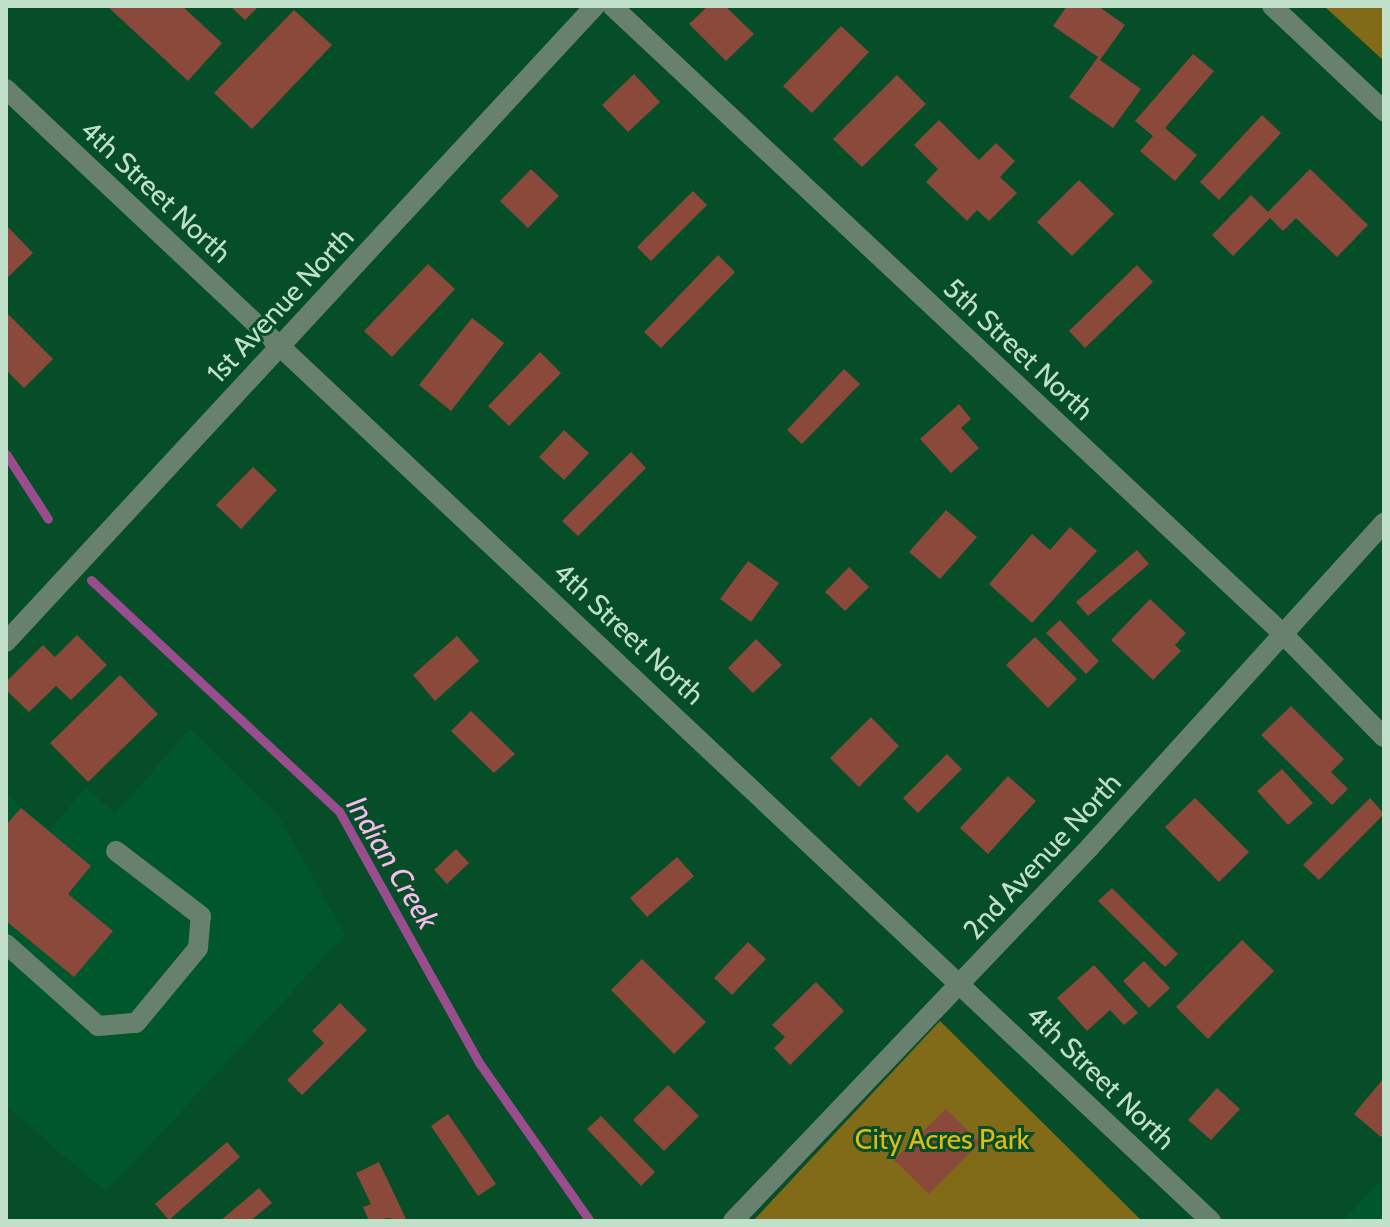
<!DOCTYPE html>
<style>
body{margin:0}
#map{position:relative;width:1390px;height:1227px;overflow:hidden;background:#064e28;font-family:Cabin,sans-serif}
div>[style]{position:absolute}
.built>*{inset:0;background:#01572c}
.green>*{inset:0;background:#816b18}
.stream>*{height:9px;margin:-4.5px;padding:0 4.5px;transform-origin:4.5px;border-radius:4.5px;background:#9a4d8e}
.building>*{inset:0;background:#8a493a}
.minor>*{height:20px;margin:-10px;padding:0 10px;transform-origin:10px;border-radius:10px;background:#67816e}
span{translate:-50% -50%;white-space:nowrap;text-align:center;line-height:1.15;-webkit-text-stroke:6px #064e28;paint-order:stroke}
.street-label{font-size:28px;color:#c0e0c9}
.park-label{font-size:28px;color:#e2bb12}
.water-label{font-size:30px;color:#f9baed;font-style:italic}
.frame{position:absolute;inset:0;border:8px solid #c0e0c9;pointer-events:none}
</style>
<div id="map">
<div class="built">
<div style="clip-path:polygon(190px 729px,278px 815px,345px 935px,106px 1192px,6px 1106px,6px 794px,50px 830px,86px 787px,115px 814px)"></div>
<div style="clip-path:polygon(1384px 1178px,1384px 1221px,1343px 1221px)"></div>
</div>
<div class="green">
<div style="clip-path:polygon(1324px 6px,1384px 6px,1384px 61px)"></div>
<div style="clip-path:polygon(940px 1021px,1142px 1221px,753px 1221px)"></div>
</div>
<div class="stream">
<div style="left:6px;top:454px;width:77px;rotate:57.1deg"></div>
<div style="left:91px;top:580px;width:339px;rotate:43deg"></div>
<div style="left:339px;top:811px;width:290px;rotate:60.9deg"></div>
<div style="left:480px;top:1064px;width:192px;rotate:55deg"></div>
</div>
<div class="building">
<div style="clip-path:polygon(107px 6px,182px 6px,222px 43px,188px 81px)"></div>
<div style="clip-path:polygon(230px 6px,259px 6px,245px 20px)"></div>
<div style="clip-path:polygon(708px 6px,725px 6px,754px 34px,726px 61px,689px 24px)"></div>
<div style="clip-path:polygon(1067px 6px,1098px 6px,1125px 25px,1100px 60px,1141px 89px,1113px 128px,1069px 97px,1098px 57px,1053px 26px)"></div>
<div style="clip-path:polygon(294px 10px,332px 45px,252px 129px,214px 93px)"></div>
<div style="clip-path:polygon(841px 26px,869px 52px,812px 113px,783px 86px)"></div>
<div style="clip-path:polygon(1193px 54px,1214px 71px,1165px 128px,1197px 155px,1175px 181px,1140px 151px,1153px 136px,1135px 121px)"></div>
<div style="clip-path:polygon(634px 74px,660px 102px,628px 132px,602px 105px)"></div>
<div style="clip-path:polygon(897px 75px,926px 104px,862px 167px,833px 139px)"></div>
<div style="clip-path:polygon(1262px 115px,1281px 133px,1219px 200px,1200px 182px)"></div>
<div style="clip-path:polygon(939px 120px,979px 160px,996px 143px,1015px 161px,1000px 177px,1017px 193px,989px 221px,977px 210px,967px 221px,926px 182px,938px 169px,914px 145px)"></div>
<div style="clip-path:polygon(531px 169px,559px 196px,528px 228px,500px 201px)"></div>
<div style="clip-path:polygon(1310px 169px,1368px 225px,1337px 257px,1296px 218px,1283px 231px,1270px 218px,1233px 256px,1212px 235px,1251px 195px,1268px 212px)"></div>
<div style="clip-path:polygon(1079px 180px,1114px 214px,1072px 256px,1037px 222px)"></div>
<div style="clip-path:polygon(693px 191px,707px 205px,651px 261px,637px 247px)"></div>
<div style="clip-path:polygon(6px 225px,33px 253px,6px 279px)"></div>
<div style="clip-path:polygon(718px 255px,735px 272px,661px 348px,644px 332px)"></div>
<div style="clip-path:polygon(428px 264px,455px 289px,392px 357px,364px 331px)"></div>
<div style="clip-path:polygon(1137px 265px,1153px 282px,1085px 348px,1069px 331px)"></div>
<div style="clip-path:polygon(6px 312px,53px 359px,24px 388px,6px 370px)"></div>
<div style="clip-path:polygon(472px 318px,504px 343px,451px 411px,419px 385px)"></div>
<div style="clip-path:polygon(540px 352px,561px 373px,509px 426px,488px 406px)"></div>
<div style="clip-path:polygon(844px 369px,860px 384px,802px 444px,787px 430px)"></div>
<div style="clip-path:polygon(959px 404px,971px 419px,961px 428px,979px 448px,951px 473px,920px 439px)"></div>
<div style="clip-path:polygon(564px 430px,589px 453px,564px 480px,539px 457px)"></div>
<div style="clip-path:polygon(631px 452px,646px 468px,578px 536px,562px 521px)"></div>
<div style="clip-path:polygon(253px 467px,277px 490px,241px 529px,216px 505px)"></div>
<div style="clip-path:polygon(946px 510px,977px 537px,940px 579px,909px 552px)"></div>
<div style="clip-path:polygon(1070px 527px,1097px 551px,1032px 623px,989px 584px,1032px 534px,1050px 550px)"></div>
<div style="clip-path:polygon(1137px 550px,1149px 564px,1088px 616px,1076px 602px)"></div>
<div style="clip-path:polygon(748px 561px,779px 583px,751px 622px,720px 599px)"></div>
<div style="clip-path:polygon(849px 567px,869px 587px,845px 611px,825px 592px)"></div>
<div style="clip-path:polygon(1150px 599px,1186px 633px,1175px 645px,1181px 651px,1153px 680px,1111px 640px)"></div>
<div style="clip-path:polygon(1060px 620px,1099px 661px,1086px 674px,1046px 633px)"></div>
<div style="clip-path:polygon(77px 635px,107px 665px,71px 700px,56px 686px,29px 712px,6px 690px,6px 682px,43px 645px,55px 657px)"></div>
<div style="clip-path:polygon(457px 636px,479px 661px,435px 701px,413px 675px)"></div>
<div style="clip-path:polygon(1035px 637px,1077px 679px,1048px 708px,1006px 665px)"></div>
<div style="clip-path:polygon(756px 639px,782px 665px,753px 693px,728px 668px)"></div>
<div style="clip-path:polygon(120px 675px,158px 714px,88px 782px,50px 743px)"></div>
<div style="clip-path:polygon(1291px 706px,1344px 759px,1331px 772px,1348px 789px,1332px 805px,1261px 735px)"></div>
<div style="clip-path:polygon(471px 711px,515px 754px,494px 773px,451px 731px)"></div>
<div style="clip-path:polygon(871px 717px,899px 746px,859px 787px,830px 758px)"></div>
<div style="clip-path:polygon(947px 754px,962px 769px,918px 813px,903px 798px)"></div>
<div style="clip-path:polygon(1282px 769px,1313px 803px,1288px 825px,1257px 791px)"></div>
<div style="clip-path:polygon(1008px 776px,1036px 801px,988px 854px,960px 828px)"></div>
<div style="clip-path:polygon(1195px 798px,1249px 852px,1219px 882px,1165px 827px)"></div>
<div style="clip-path:polygon(1370px 798px,1384px 814px,1319px 880px,1303px 865px)"></div>
<div style="clip-path:polygon(21px 808px,91px 866px,68px 894px,113px 931px,74px 977px,6px 921px,6px 825px)"></div>
<div style="clip-path:polygon(456px 849px,469px 863px,447px 884px,434px 870px)"></div>
<div style="clip-path:polygon(677px 857px,694px 876px,647px 917px,630px 898px)"></div>
<div style="clip-path:polygon(1112px 888px,1178px 954px,1165px 967px,1098px 901px)"></div>
<div style="clip-path:polygon(1242px 940px,1274px 971px,1208px 1039px,1176px 1007px)"></div>
<div style="clip-path:polygon(748px 942px,766px 959px,732px 995px,714px 978px)"></div>
<div style="clip-path:polygon(642px 959px,706px 1022px,674px 1054px,611px 990px)"></div>
<div style="clip-path:polygon(1144px 961px,1170px 988px,1149px 1008px,1123px 981px)"></div>
<div style="clip-path:polygon(1094px 965px,1138px 1013px,1124px 1025px,1110px 1010px,1087px 1031px,1057px 998px)"></div>
<div style="clip-path:polygon(816px 982px,844px 1011px,790px 1065px,774px 1048px,785px 1037px,772px 1025px)"></div>
<div style="clip-path:polygon(340px 1003px,367px 1030px,302px 1095px,287px 1080px,324px 1043px,312px 1031px)"></div>
<div style="clip-path:polygon(1384px 1078px,1384px 1133px,1381px 1137px,1354px 1114px)"></div>
<div style="clip-path:polygon(668px 1085px,699px 1116px,664px 1151px,633px 1120px)"></div>
<div style="clip-path:polygon(1217px 1088px,1240px 1109px,1211px 1140px,1188px 1120px)"></div>
<div style="clip-path:polygon(946px 1109px,980px 1143px,929px 1194px,894px 1160px)"></div>
<div style="clip-path:polygon(448px 1114px,496px 1184px,478px 1196px,431px 1126px)"></div>
<div style="clip-path:polygon(601px 1116px,655px 1172px,641px 1186px,587px 1129px)"></div>
<div style="clip-path:polygon(227px 1142px,240px 1157px,169px 1220px,155px 1204px)"></div>
<div style="clip-path:polygon(379px 1162px,407px 1221px,388px 1218px,369px 1221px,363px 1207px,371px 1204px,356px 1173px)"></div>
<div style="clip-path:polygon(259px 1188px,272px 1203px,250px 1221px,220px 1221px)"></div>
</div>
<div class="minor">
<div style="left:612px;top:6px;width:919px;rotate:43.1deg"></div>
<div style="left:1283px;top:634px;width:144px;rotate:45.6deg"></div>
<div style="left:1272px;top:6px;width:154px;rotate:43.2deg"></div>
<div style="left:6px;top:89px;width:1653px;rotate:43.21deg"></div>
<div style="left:6px;top:642px;width:867px;rotate:-47.2deg"></div>
<div style="left:6px;top:944px;width:123px;rotate:41.7deg"></div>
<div style="left:98px;top:1026px;width:38px;rotate:-5deg"></div>
<div style="left:136px;top:1023px;width:97px;rotate:-50.4deg"></div>
<div style="left:198px;top:948px;width:32px;rotate:-85deg"></div>
<div style="left:201px;top:916px;width:107px;rotate:-142.6deg"></div>
<div style="left:733px;top:1221px;width:517px;rotate:-46.33deg"></div>
<div style="left:1090px;top:847px;width:438px;rotate:-47.8deg"></div>
</div>
<div class="street-label">
<span style="left:156px;top:191px;rotate:43deg">4th Street North</span>
<span style="left:280px;top:305px;rotate:-47deg">1st Avenue North</span>
<span style="left:1019px;top:349px;rotate:43deg">5th Street North</span>
<span style="left:629px;top:633px;rotate:43deg">4th Street North</span>
<span style="left:1042px;top:856px;rotate:-47deg">2nd Avenue North</span>
<span style="left:1101px;top:1077px;rotate:44deg">4th Street North</span>
</div>
<div class="park-label">
<span style="left:942px;top:1139px">City Acres Park</span>
</div>
<div class="water-label">
<span style="left:392px;top:863px;rotate:59deg">Indian Creek</span>
</div>
<div class="frame"></div>
</div>
